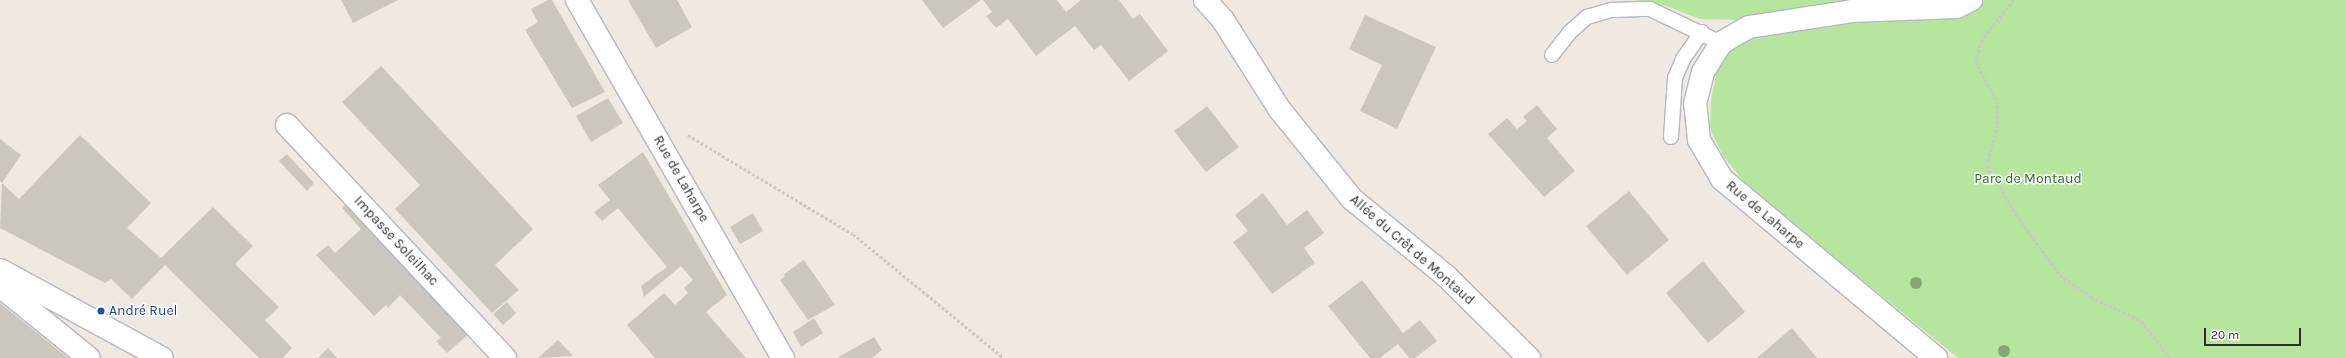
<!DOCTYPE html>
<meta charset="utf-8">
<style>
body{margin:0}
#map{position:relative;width:2346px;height:358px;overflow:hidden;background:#efe9e1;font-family:Karla,sans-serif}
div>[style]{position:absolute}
.green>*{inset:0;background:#b6e59e}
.building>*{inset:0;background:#cbc7bf}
.path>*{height:2.5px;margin-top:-1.25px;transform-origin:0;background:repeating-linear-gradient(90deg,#c9c9c9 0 3px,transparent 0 5px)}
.roads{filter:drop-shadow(1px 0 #b4b7c1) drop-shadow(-1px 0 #b4b7c1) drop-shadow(0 1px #b4b7c1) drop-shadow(0 -1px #b4b7c1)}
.service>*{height:14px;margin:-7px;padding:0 7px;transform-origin:7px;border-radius:7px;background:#fff}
.minor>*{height:22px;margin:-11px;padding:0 11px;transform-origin:11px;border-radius:11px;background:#fff}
.trees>*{width:12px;height:12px;margin:-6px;border-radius:50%;background:#84a574}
.dots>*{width:11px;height:11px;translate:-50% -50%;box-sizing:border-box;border:2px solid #fff;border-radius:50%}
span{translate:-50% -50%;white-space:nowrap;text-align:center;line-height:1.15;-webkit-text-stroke:3px #fff;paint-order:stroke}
.street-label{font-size:14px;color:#2e2e2e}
.park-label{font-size:14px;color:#2c6e1b}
.transit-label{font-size:14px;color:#164399}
.left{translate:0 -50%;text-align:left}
.scale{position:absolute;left:2204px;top:328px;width:97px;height:18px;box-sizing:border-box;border:2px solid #2e2e2e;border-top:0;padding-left:5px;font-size:12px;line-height:14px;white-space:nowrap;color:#2e2e2e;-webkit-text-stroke:3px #fff;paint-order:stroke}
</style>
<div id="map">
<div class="green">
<div style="clip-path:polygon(1635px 0,2346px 0,2346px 358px,1958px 358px,1747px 186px,1722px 154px,1710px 128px,1711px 101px,1717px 69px,1741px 33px,1737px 20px,1700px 19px,1666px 6px)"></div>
</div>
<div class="building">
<div style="clip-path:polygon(341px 0,398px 0,353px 23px)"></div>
<div style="clip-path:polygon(548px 0,552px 0,605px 92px,572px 108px,525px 30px,538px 22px,531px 9px)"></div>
<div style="clip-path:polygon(628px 0,677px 0,692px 27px,656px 48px)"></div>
<div style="clip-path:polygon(922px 0,981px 0,943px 28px)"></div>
<div style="clip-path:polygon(983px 0,1057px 0,1066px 12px,1081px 0,1119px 0,1133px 19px,1140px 14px,1168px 51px,1129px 81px,1101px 45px,1094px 50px,1075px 26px,1036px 56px,1008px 19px,996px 28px,986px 16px,992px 12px)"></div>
<div style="clip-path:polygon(1365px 15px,1436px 47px,1397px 129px,1360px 111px,1382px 65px,1349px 49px)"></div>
<div style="clip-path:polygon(381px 66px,533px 229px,495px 265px,519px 290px,492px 313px,395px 209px,420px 185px,342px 102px)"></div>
<div style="clip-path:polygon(608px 98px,623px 123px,591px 142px,576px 116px)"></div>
<div style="clip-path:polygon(1537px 105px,1557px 129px,1547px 138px,1575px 171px,1544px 197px,1488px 134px,1507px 118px,1517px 129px,1527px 121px,1523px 117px)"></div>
<div style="clip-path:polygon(1207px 106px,1239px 147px,1206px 172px,1174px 131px)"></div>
<div style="clip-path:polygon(80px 135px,151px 203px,127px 228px,161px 258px,213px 207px,253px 246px,235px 264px,279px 307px,265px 320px,292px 348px,283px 358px,259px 358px,165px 265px,132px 299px,111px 279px,105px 283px,0 228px,2px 183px,19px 199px)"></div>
<div style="clip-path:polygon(0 139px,21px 155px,2px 183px,0 181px)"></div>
<div style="clip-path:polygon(643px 152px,727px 295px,706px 312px,746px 358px,655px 358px,627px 325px,664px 293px,675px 305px,688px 293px,684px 288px,693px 280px,681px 266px,644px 297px,641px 286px,667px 267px,618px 208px,602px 221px,594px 212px,610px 200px,598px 185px)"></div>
<div style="clip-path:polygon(287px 154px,314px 183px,307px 191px,279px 161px)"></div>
<div style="clip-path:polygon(1629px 191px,1669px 240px,1627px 275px,1586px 226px)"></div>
<div style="clip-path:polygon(1263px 193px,1287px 225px,1307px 210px,1324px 233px,1304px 248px,1315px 263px,1272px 294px,1233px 242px,1248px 231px,1235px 215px)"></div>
<div style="clip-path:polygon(348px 202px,470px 333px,447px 353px,436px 341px,441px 338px,400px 295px,388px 308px,386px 305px,374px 316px,316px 255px,328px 245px,335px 253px,361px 229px,342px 208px)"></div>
<div style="clip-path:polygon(753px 213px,763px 231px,740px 244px,730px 227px)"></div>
<div style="clip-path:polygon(804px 260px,835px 305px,808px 320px,780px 280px,785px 276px,784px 274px)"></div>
<div style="clip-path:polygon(1703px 261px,1745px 312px,1708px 343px,1666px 293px)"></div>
<div style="clip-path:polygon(1362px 280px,1403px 333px,1420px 320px,1437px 341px,1415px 358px,1409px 358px,1398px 344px,1380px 358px,1370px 358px,1328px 306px)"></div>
<div style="clip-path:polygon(507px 302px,516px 313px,503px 325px,493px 314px)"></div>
<div style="clip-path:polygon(0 303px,47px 341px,68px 358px,0 358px)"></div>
<div style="clip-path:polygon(814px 318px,823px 333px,801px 347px,793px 332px)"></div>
<div style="clip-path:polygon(1792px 328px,1817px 358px,1757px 358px)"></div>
<div style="clip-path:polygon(874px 337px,882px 350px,872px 358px,837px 358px)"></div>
<div style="clip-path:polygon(558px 340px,573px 356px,538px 358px)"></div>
<div style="clip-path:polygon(328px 348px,337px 358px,318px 358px)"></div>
</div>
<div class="path">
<div style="left:2014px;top:0;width:51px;rotate:128.7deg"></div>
<div style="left:1982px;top:40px;width:23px;rotate:105deg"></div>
<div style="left:1976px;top:62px;width:44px;rotate:61.7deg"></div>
<div style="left:1997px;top:101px;width:24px;rotate:88deg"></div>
<div style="left:1998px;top:125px;width:42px;rotate:105deg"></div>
<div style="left:1987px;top:166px;width:56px;rotate:58.9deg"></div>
<div style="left:2016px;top:214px;width:75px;rotate:54.2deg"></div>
<div style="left:2060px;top:275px;width:38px;rotate:35deg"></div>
<div style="left:2091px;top:297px;width:55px;rotate:25.6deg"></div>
<div style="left:2141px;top:321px;width:47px;rotate:51.9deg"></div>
<div style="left:688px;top:135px;width:192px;rotate:31deg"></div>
<div style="left:853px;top:234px;width:195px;rotate:39.4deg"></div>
</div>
<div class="roads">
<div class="service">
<div style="left:1552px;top:55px;width:28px;rotate:-52deg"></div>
<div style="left:1569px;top:33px;width:24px;rotate:-42deg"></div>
<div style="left:1587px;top:17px;width:26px;rotate:-16deg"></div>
<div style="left:1612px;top:10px;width:38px;rotate:-2deg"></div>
<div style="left:1650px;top:9px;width:79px;rotate:25.6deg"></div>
<div style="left:1671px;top:137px;width:59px;rotate:-86.1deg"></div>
<div style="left:1675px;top:78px;width:21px;rotate:-67deg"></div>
<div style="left:1683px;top:59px;width:33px;rotate:-55deg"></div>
</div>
<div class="minor">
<div style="left:577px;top:0;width:413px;rotate:60.1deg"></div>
<div style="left:1205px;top:0;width:27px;rotate:48deg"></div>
<div style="left:1223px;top:20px;width:107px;rotate:57.7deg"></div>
<div style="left:1280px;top:110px;width:114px;rotate:51deg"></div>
<div style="left:1352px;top:199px;width:122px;rotate:39.3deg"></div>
<div style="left:1446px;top:276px;width:117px;rotate:44.7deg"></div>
<div style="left:287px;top:125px;width:319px;rotate:46.9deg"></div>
<div style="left:0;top:270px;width:184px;rotate:28.5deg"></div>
<div style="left:0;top:286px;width:114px;rotate:39deg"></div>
<div style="left:1936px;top:358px;width:279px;rotate:-140.1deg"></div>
<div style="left:1722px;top:179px;width:45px;rotate:-120.5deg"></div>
<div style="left:1699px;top:140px;width:36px;rotate:-96deg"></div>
<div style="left:1695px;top:104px;width:33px;rotate:-76deg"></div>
<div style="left:1703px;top:72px;width:34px;rotate:-58deg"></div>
<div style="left:1721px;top:43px;width:32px;rotate:-30deg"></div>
<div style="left:1749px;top:27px;width:104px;rotate:-8.8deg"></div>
<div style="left:1852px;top:11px;width:105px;rotate:-2.2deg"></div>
<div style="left:1957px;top:7px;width:16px;rotate:-27deg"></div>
</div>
</div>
<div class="trees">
<div style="left:1916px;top:283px"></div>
<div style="left:2004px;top:351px"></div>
</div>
<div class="dots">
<div style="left:101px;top:311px;background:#1a4fb4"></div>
</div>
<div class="street-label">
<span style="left:681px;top:179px;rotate:60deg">Rue de Laharpe</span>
<span style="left:1765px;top:215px;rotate:40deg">Rue de Laharpe</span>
<span style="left:396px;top:241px;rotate:47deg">Impasse Soleilhac</span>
<span style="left:1412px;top:250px;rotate:41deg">Allée du Crêt de Montaud</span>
</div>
<div class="park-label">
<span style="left:2028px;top:179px">Parc de Montaud</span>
</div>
<div class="transit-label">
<span class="left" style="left:109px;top:311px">André Ruel</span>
</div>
<div class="scale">20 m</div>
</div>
